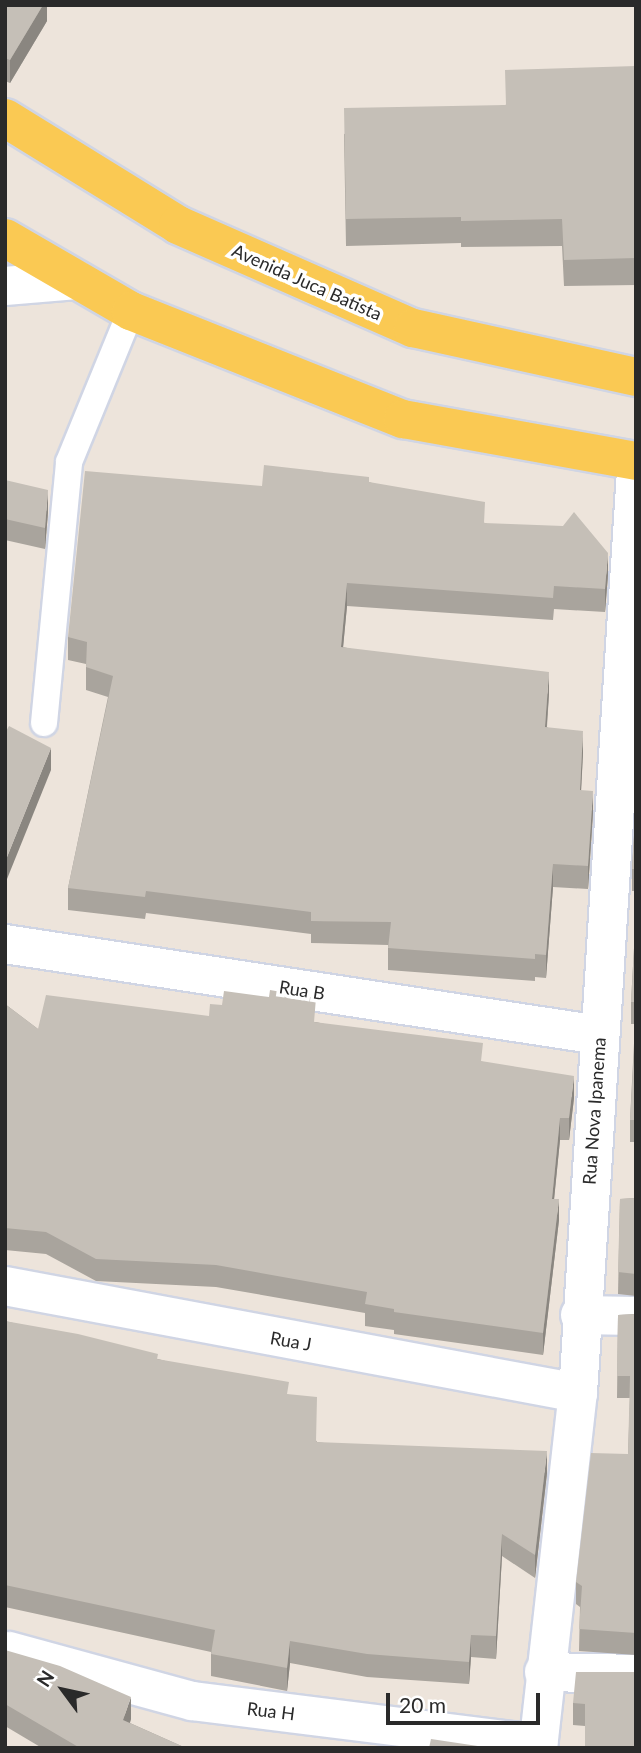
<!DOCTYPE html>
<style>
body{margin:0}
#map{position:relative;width:641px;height:1753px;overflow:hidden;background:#ede4db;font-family:Lato,sans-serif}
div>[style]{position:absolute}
.roads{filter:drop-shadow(2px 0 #d0d5e4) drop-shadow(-2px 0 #d0d5e4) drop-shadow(0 2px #d0d5e4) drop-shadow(0 -2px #d0d5e4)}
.lane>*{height:26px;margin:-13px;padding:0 13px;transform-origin:13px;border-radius:13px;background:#fff}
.street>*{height:38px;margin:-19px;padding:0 19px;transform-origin:19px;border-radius:19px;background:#fff}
.secondary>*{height:38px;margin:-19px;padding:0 19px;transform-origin:19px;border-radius:19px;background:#fff}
.primary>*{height:38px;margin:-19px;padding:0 19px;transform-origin:19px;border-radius:19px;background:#fac953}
.wall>*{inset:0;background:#a9a49d}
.shaded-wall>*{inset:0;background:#8a8680}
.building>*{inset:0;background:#c5bfb7}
span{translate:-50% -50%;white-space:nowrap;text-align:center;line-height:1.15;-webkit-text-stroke:7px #fff;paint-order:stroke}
.street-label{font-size:18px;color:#2a2a2a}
.frame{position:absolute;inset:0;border:7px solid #2a2a2a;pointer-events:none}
.north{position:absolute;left:28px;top:1655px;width:70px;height:70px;-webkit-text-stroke:5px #fff;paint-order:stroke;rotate:303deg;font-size:19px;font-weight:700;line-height:28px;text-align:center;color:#2a2a2a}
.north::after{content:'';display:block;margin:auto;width:24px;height:32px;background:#2a2a2a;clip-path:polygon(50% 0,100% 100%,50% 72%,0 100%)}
.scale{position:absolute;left:386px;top:1693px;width:154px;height:32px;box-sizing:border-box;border:4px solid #2a2a2a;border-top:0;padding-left:9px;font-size:21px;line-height:24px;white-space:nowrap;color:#2a2a2a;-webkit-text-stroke:5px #fff;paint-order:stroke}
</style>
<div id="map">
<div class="roads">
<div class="lane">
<div style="left:44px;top:723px;width:262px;rotate:-84.5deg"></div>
<div style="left:69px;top:462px;width:163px;rotate:-67.7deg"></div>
</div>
<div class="street">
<div style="left:5px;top:944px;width:601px;rotate:8.71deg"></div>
<div style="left:5px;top:1286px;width:583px;rotate:10.58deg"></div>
<div style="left:580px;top:1315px;width:56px;rotate:1deg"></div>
<div style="left:9px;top:1651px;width:190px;rotate:15.3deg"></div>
<div style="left:192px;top:1701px;width:349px;rotate:7.1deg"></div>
<div style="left:544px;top:1672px;width:92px;rotate:1.2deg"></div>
<div style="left:538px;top:1748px;width:357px;rotate:-83.6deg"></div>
<div style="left:578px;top:1393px;width:923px;rotate:-86.4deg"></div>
</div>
<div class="secondary">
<div style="left:5px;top:286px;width:72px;rotate:-4.8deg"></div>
</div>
<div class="primary">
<div style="left:5px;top:118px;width:203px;rotate:31.7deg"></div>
<div style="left:178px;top:225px;width:257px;rotate:23.7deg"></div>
<div style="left:413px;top:328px;width:228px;rotate:12.4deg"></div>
<div style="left:5px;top:238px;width:146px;rotate:30.1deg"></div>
<div style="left:131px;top:311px;width:293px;rotate:21.7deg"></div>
<div style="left:403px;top:419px;width:237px;rotate:10.2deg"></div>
</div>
</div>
<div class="wall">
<div style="clip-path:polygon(5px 5px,47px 5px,47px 21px,10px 83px,5px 81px)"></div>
<div style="clip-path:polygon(636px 66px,636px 285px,564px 286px,562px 246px,461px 247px,461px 243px,346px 246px,344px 134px,505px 105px)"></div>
<div style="clip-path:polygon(5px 480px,48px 512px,45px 549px,5px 540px)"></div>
<div style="clip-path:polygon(369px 482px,485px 523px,608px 575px,605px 612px,554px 609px,553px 620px,347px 606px,343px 647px,549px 694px,547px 727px,583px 753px,581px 790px,593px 813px,588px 889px,553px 887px,546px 978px,535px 977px,535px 981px,388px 970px,388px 945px,311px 943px,311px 934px,146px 913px,145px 919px,68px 910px,68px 888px,108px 697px,86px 690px,86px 664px,68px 660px,68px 637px,262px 486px)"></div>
<div style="clip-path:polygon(636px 802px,636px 891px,632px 891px,632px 869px)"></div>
<div style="clip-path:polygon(636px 912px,636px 1142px,630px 1142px,630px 1120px,635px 1024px,631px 1024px,631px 1002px)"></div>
<div style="clip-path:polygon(5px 1004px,38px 1029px,209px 1016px,316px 1022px,483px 1062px,574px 1098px,569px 1140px,560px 1140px,554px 1199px,559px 1220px,543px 1355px,394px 1334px,394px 1330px,365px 1326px,365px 1313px,216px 1287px,96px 1281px,46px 1254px,5px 1250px)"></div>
<div style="clip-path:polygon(636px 1198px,636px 1296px,618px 1294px,620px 1199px)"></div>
<div style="clip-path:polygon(636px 1314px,636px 1655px,579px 1651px,580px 1607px,576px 1604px,576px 1582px,628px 1454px,630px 1398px,617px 1398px,618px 1315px)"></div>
<div style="clip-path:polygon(5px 1321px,158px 1359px,289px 1395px,317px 1442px,547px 1473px,535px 1578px,502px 1556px,496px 1659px,471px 1657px,469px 1684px,367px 1677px,290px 1663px,287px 1691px,211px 1676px,211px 1652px,5px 1607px)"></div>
<div style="clip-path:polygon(5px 1650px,131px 1719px,130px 1723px,186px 1748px,42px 1748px,5px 1726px)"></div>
<div style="clip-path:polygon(636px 1672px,585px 1726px,573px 1725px,573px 1703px)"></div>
</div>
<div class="shaded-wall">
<div style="clip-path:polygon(43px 5px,47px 5px,47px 21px,10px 83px,10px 60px)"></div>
<div style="clip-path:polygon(48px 490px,48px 512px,45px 549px,45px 528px)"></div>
<div style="clip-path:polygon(608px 553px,608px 575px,605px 612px,605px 589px)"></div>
<div style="clip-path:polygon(347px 583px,347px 606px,341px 669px,341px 647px)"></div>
<div style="clip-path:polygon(549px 672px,549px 694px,545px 749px,545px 727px)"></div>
<div style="clip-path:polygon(583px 731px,583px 753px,580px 812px,580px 790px)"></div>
<div style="clip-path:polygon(51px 748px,51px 770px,5px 884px,5px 862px)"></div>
<div style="clip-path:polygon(593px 791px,593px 813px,588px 889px,588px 866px)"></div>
<div style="clip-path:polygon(553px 864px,553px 887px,546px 978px,546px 955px)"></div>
<div style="clip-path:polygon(574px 1076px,574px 1098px,569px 1140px,569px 1118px)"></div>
<div style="clip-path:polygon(560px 1118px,560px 1140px,552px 1220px,552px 1199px)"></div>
<div style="clip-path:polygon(559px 1199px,559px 1220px,543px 1355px,543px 1333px)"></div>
<div style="clip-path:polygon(547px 1451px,547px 1473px,535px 1578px,535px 1555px)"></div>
<div style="clip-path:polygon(502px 1534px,502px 1556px,496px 1659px,496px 1636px)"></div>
<div style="clip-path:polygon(471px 1635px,471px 1657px,469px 1684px,469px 1662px)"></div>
<div style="clip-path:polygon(290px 1641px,290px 1663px,287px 1691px,287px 1668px)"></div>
<div style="clip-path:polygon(131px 1697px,131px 1719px,123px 1742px,123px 1720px)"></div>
</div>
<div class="building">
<div style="clip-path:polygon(5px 5px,43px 5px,10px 60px,5px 58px)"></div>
<div style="clip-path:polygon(636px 66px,636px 258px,564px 260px,562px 219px,461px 221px,461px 217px,346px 219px,344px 108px,506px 105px,505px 70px)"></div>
<div style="clip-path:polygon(264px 465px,369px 477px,369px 482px,485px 502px,484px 523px,563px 526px,574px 512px,608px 553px,605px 589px,554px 586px,553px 598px,347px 583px,341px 647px,549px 672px,545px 727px,583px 731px,580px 790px,593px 791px,588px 866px,553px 864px,546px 955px,535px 954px,535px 959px,388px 948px,391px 922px,311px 921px,311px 912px,146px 891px,145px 897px,68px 888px,113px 676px,86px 667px,87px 642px,68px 637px,85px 471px,262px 486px)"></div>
<div style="clip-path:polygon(5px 480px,48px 490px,45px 528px,5px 519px)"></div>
<div style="clip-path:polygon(9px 726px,51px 748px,5px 862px,5px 733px)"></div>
<div style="clip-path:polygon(636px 802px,636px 869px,632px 869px)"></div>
<div style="clip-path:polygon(636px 912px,636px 1002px,631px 1002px)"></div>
<div style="clip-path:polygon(270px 990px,316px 998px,314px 1022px,483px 1043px,481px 1061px,574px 1076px,569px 1118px,560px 1118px,552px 1199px,559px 1199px,543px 1333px,394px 1312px,394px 1309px,365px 1304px,367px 1292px,216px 1265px,96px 1259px,46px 1232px,5px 1228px,5px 1004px,38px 1029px,46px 995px,209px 1016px,210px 1004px,222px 1005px,224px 991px,269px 997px)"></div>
<div style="clip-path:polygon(636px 1019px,636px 1120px,630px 1120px)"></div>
<div style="clip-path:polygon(636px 1198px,636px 1274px,618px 1272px,620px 1199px)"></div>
<div style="clip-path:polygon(636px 1314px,636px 1633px,579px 1629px,582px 1586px,576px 1582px,591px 1453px,628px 1454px,630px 1376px,617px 1376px,618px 1315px)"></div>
<div style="clip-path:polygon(5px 1321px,78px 1334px,158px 1354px,157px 1359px,289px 1382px,287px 1394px,317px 1397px,316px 1442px,547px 1451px,535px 1555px,502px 1534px,496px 1636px,471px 1635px,469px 1662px,367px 1654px,290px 1641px,287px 1668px,211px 1654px,215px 1630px,5px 1585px)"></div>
<div style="clip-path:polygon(5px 1650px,60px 1666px,131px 1697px,123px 1720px,186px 1748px,80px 1748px,5px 1704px)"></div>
<div style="clip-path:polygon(576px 1672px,636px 1672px,636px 1748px,585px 1748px,585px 1704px,573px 1703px)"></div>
<div style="clip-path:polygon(431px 1739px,491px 1748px,429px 1748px)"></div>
</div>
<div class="street-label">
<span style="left:307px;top:282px;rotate:24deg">Avenida Juca Batista</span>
<span style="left:302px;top:990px;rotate:9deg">Rua B</span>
<span style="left:594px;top:1111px;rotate:-86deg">Rua Nova Ipanema</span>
<span style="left:291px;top:1341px;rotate:10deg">Rua J</span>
<span style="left:271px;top:1711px;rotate:7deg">Rua H</span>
</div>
<div class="frame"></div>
<div class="north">N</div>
<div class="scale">20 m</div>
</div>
